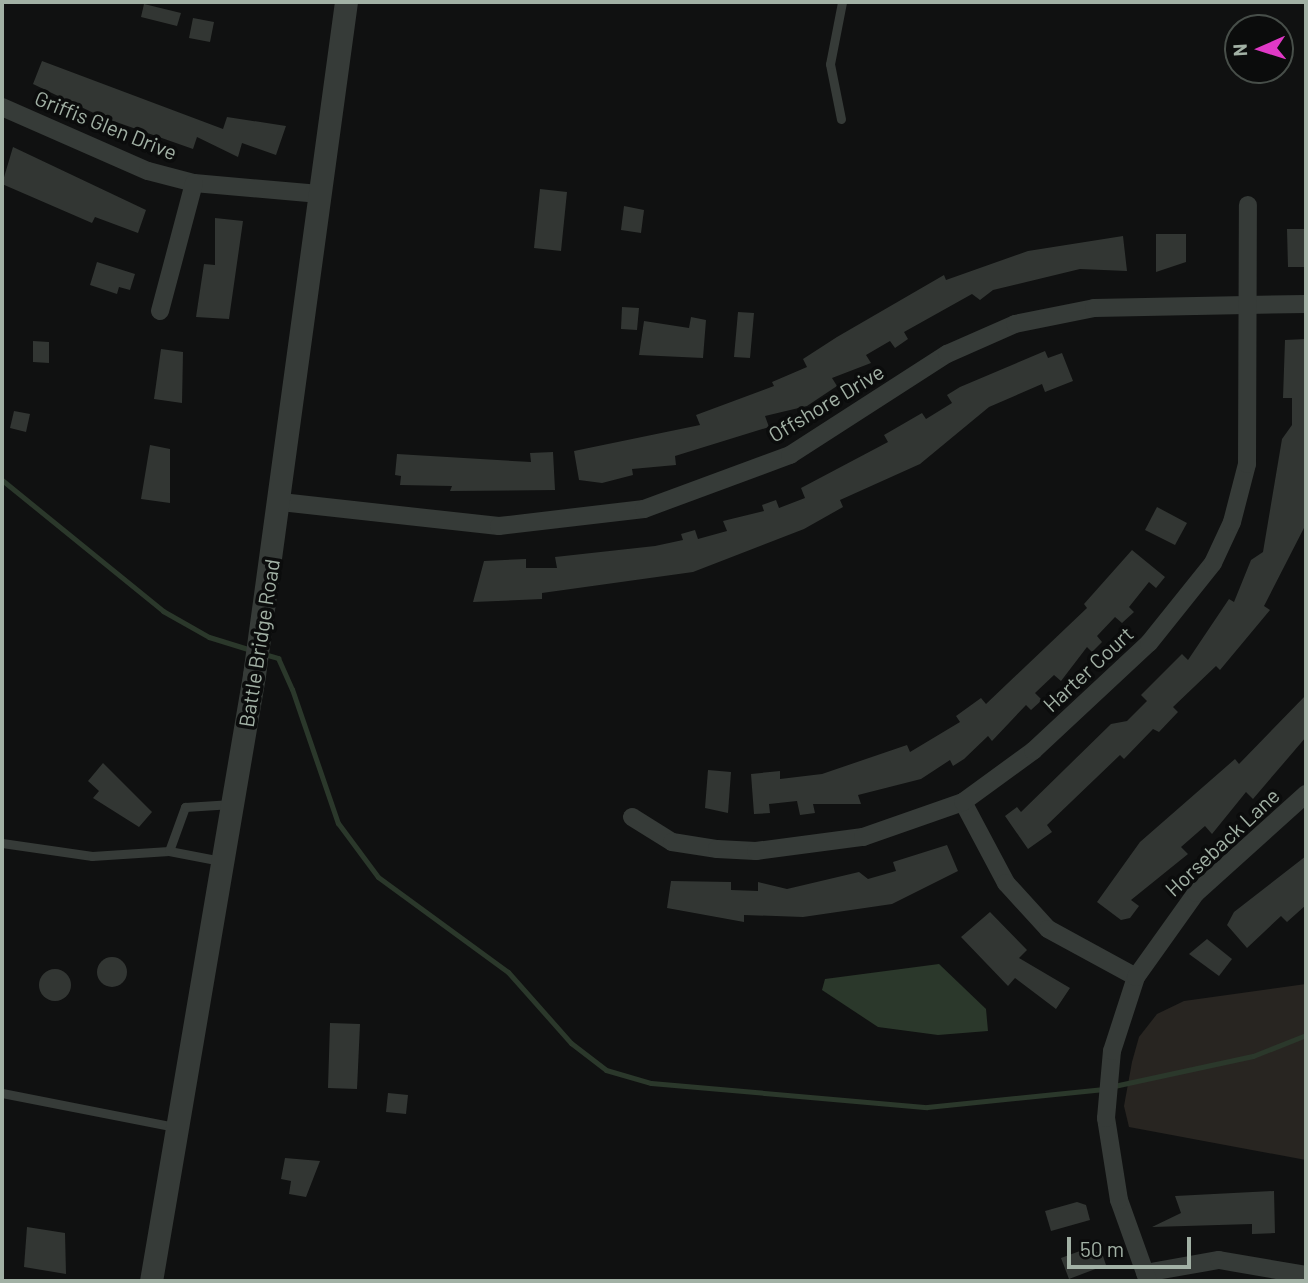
<!DOCTYPE html>
<style>
body{margin:0}
#map{position:relative;width:1308px;height:1283px;overflow:hidden;background:#101111;font-family:Barlow,sans-serif}
div>[style]{position:absolute}
.green>*{inset:0;background:#282521}
.water>*{inset:0;background:#2b382b}
.stream>*{height:5px;margin:-2.5px;padding:0 2.5px;transform-origin:2.5px;border-radius:2.5px;background:#2b382b}
.building>*{inset:0;background:#323633}
.round{border-radius:50%}
.service>*{height:9px;margin:-4.5px;padding:0 4.5px;transform-origin:4.5px;border-radius:4.5px;background:#363b38}
.minor>*{height:18px;margin:-9px;padding:0 9px;transform-origin:9px;border-radius:9px;background:#363b38}
.tertiary>*{height:23px;margin:-11.5px;padding:0 11.5px;transform-origin:11.5px;border-radius:11.5px;background:#363b38}
span{translate:-50% -50%;white-space:nowrap;text-align:center;line-height:1.15;-webkit-text-stroke:7px #0b0c0c;paint-order:stroke}
.street-label{font-size:21px;color:#a2b1a5}
.frame{position:absolute;inset:0;border:4px solid #a2b1a5;pointer-events:none}
.north{position:absolute;left:1224px;top:14px;width:70px;height:70px;box-sizing:border-box;background:#0b0c0c;border:2px solid #474e49;border-radius:50%;rotate:267deg;font-size:19px;font-weight:700;line-height:28px;text-align:center;color:#a2b1a5}
.north::after{content:'';display:block;margin:auto;width:24px;height:32px;background:#e039c6;clip-path:polygon(50% 0,100% 100%,50% 72%,0 100%)}
.scale{position:absolute;left:1067px;top:1237px;width:124px;height:32px;box-sizing:border-box;border:4px solid #a2b1a5;border-top:0;padding-left:9px;font-size:21px;line-height:24px;white-space:nowrap;color:#a2b1a5;-webkit-text-stroke:5px #0b0c0c;paint-order:stroke}
</style>
<div id="map">
<div class="green">
<div style="clip-path:polygon(1306px 984px,1306px 1160px,1129px 1127px,1124px 1106px,1132px 1062px,1139px 1037px,1157px 1014px,1184px 1001px)"></div>
</div>
<div class="water">
<div style="clip-path:polygon(939px 964px,986px 1009px,988px 1031px,938px 1035px,878px 1027px,822px 990px,825px 979px)"></div>
</div>
<div class="stream">
<div style="left:2px;top:480px;width:208px;rotate:39.1deg"></div>
<div style="left:163px;top:611px;width:53px;rotate:29.5deg"></div>
<div style="left:209px;top:637px;width:44px;rotate:17.2deg"></div>
<div style="left:264px;top:654px;width:15px;rotate:16deg"></div>
<div style="left:278px;top:658px;width:34px;rotate:66deg"></div>
<div style="left:292px;top:689px;width:142px;rotate:71.1deg"></div>
<div style="left:338px;top:823px;width:67px;rotate:53.5deg"></div>
<div style="left:378px;top:877px;width:161px;rotate:36.2deg"></div>
<div style="left:508px;top:972px;width:95px;rotate:48.4deg"></div>
<div style="left:571px;top:1043px;width:44px;rotate:37.6deg"></div>
<div style="left:606px;top:1070px;width:47px;rotate:16.1deg"></div>
<div style="left:651px;top:1083px;width:277px;rotate:5deg"></div>
<div style="left:927px;top:1107px;width:178px;rotate:-5.8deg"></div>
<div style="left:1114px;top:1086px;width:142px;rotate:-12.2deg"></div>
<div style="left:1253px;top:1056px;width:57px;rotate:-21.6deg"></div>
</div>
<div class="building">
<div style="clip-path:polygon(144px 4px,181px 13px,177px 26px,141px 17px)"></div>
<div style="clip-path:polygon(193px 18px,214px 22px,210px 42px,189px 38px)"></div>
<div style="clip-path:polygon(42px 61px,223px 129px,227px 117px,286px 126px,276px 155px,242px 143px,238px 157px,197px 137px,193px 149px,102px 117px,33px 84px)"></div>
<div style="clip-path:polygon(13px 147px,146px 210px,138px 233px,95px 217px,92px 223px,2px 184px)"></div>
<div style="clip-path:polygon(540px 189px,567px 192px,561px 251px,534px 248px)"></div>
<div style="clip-path:polygon(624px 206px,644px 210px,641px 233px,621px 230px)"></div>
<div style="clip-path:polygon(215px 218px,243px 221px,229px 319px,196px 317px,204px 264px,215px 265px)"></div>
<div style="clip-path:polygon(1287px 229px,1306px 229px,1306px 267px,1288px 267px)"></div>
<div style="clip-path:polygon(1156px 234px,1186px 234px,1186px 262px,1156px 272px)"></div>
<div style="clip-path:polygon(1123px 236px,1127px 271px,1080px 269px,993px 290px,980px 300px,972px 294px,904px 332px,908px 339px,895px 348px,890px 341px,866px 355px,871px 363px,832px 378px,837px 386px,807px 406px,765px 416px,769px 427px,675px 456px,676px 465px,632px 469px,633px 475px,602px 483px,579px 480px,574px 451px,700px 425px,696px 415px,774px 386px,772px 382px,807px 367px,803px 359px,837px 337px,944px 275px,946px 280px,1028px 251px)"></div>
<div style="clip-path:polygon(97px 262px,135px 274px,130px 290px,119px 287px,117px 294px,90px 285px)"></div>
<div style="clip-path:polygon(622px 307px,639px 308px,637px 330px,621px 329px)"></div>
<div style="clip-path:polygon(738px 312px,754px 313px,750px 358px,734px 357px)"></div>
<div style="clip-path:polygon(691px 317px,706px 320px,703px 358px,639px 355px,644px 321px,689px 328px)"></div>
<div style="clip-path:polygon(1306px 339px,1306px 524px,1264px 606px,1270px 610px,1220px 670px,1216px 666px,1173px 707px,1178px 712px,1159px 732px,1153px 729px,1124px 759px,1120px 755px,1047px 825px,1052px 832px,1028px 849px,1005px 816px,1017px 807px,1021px 812px,1111px 724px,1127px 721px,1147px 701px,1141px 695px,1182px 654px,1188px 660px,1229px 599px,1234px 602px,1251px 560px,1263px 552px,1282px 439px,1292px 425px,1292px 398px,1283px 398px,1285px 340px)"></div>
<div style="clip-path:polygon(33px 341px,49px 342px,49px 363px,33px 362px)"></div>
<div style="clip-path:polygon(161px 349px,183px 352px,182px 403px,154px 399px)"></div>
<div style="clip-path:polygon(1045px 351px,1048px 358px,1062px 353px,1073px 381px,1045px 392px,1042px 384px,989px 407px,920px 464px,840px 500px,843px 507px,804px 529px,693px 572px,542px 593px,542px 599px,473px 602px,484px 561px,526px 559px,526px 568px,557px 568px,555px 557px,655px 546px,683px 540px,681px 534px,695px 530px,698px 539px,727px 531px,723px 521px,764px 511px,762px 505px,776px 500px,779px 508px,805px 498px,801px 488px,888px 442px,884px 435px,922px 413px,926px 419px,952px 403px,947px 395px,960px 387px)"></div>
<div style="clip-path:polygon(14px 411px,30px 414px,26px 432px,10px 428px)"></div>
<div style="clip-path:polygon(150px 445px,170px 449px,170px 503px,141px 499px)"></div>
<div style="clip-path:polygon(553px 452px,555px 490px,450px 491px,452px 486px,400px 485px,401px 476px,395px 475px,397px 454px,531px 462px,530px 453px)"></div>
<div style="clip-path:polygon(1157px 507px,1187px 523px,1175px 545px,1145px 530px)"></div>
<div style="clip-path:polygon(1132px 550px,1165px 577px,1156px 588px,1149px 582px,1129px 607px,1134px 612px,1122px 623px,1115px 617px,1097px 636px,1102px 642px,1092px 652px,1087px 647px,1061px 681px,1054px 675px,1035px 693px,1042px 700px,1031px 710px,1026px 705px,992px 741px,988px 736px,964px 759px,953px 766px,950px 760px,921px 779px,858px 795px,861px 804px,813px 804px,815px 813px,800px 815px,797px 801px,769px 804px,770px 813px,754px 814px,751px 774px,780px 771px,780px 779px,822px 774px,907px 745px,910px 752px,960px 722px,956px 716px,981px 698px,986px 704px,1087px 608px,1084px 604px)"></div>
<div style="clip-path:polygon(1306px 695px,1306px 737px,1253px 799px,1246px 792px,1212px 834px,1205px 826px,1181px 847px,1188px 854px,1131px 900px,1139px 906px,1130px 918px,1121px 920px,1097px 902px,1140px 842px,1235px 759px,1239px 764px)"></div>
<div style="clip-path:polygon(103px 763px,152px 812px,139px 827px,93px 798px,99px 791px,88px 781px)"></div>
<div style="clip-path:polygon(708px 770px,731px 772px,728px 813px,705px 808px)"></div>
<div style="clip-path:polygon(947px 845px,958px 871px,892px 904px,803px 917px,744px 915px,744px 922px,667px 908px,671px 881px,731px 882px,731px 890px,758px 891px,758px 882px,787px 889px,859px 872px,868px 879px,896px 871px,893px 862px)"></div>
<div style="clip-path:polygon(1306px 856px,1306px 905px,1287px 922px,1281px 916px,1247px 948px,1227px 925px,1234px 912px)"></div>
<div style="clip-path:polygon(990px 912px,1027px 950px,1019px 958px,1070px 988px,1056px 1009px,1015px 978px,1008px 986px,961px 937px)"></div>
<div style="clip-path:polygon(1207px 939px,1232px 959px,1219px 976px,1189px 954px)"></div>
<div class="round" style="left:97px;top:957px;width:30px;height:30px"></div>
<div class="round" style="left:39px;top:969px;width:32px;height:32px"></div>
<div style="clip-path:polygon(330px 1023px,360px 1024px,357px 1089px,328px 1088px)"></div>
<div style="clip-path:polygon(388px 1093px,408px 1095px,406px 1114px,386px 1112px)"></div>
<div style="clip-path:polygon(285px 1158px,320px 1161px,306px 1197px,289px 1194px,291px 1181px,281px 1179px)"></div>
<div style="clip-path:polygon(1274px 1191px,1275px 1233px,1252px 1234px,1252px 1224px,1152px 1227px,1181px 1213px,1175px 1196px)"></div>
<div style="clip-path:polygon(1077px 1202px,1086px 1205px,1090px 1220px,1051px 1231px,1045px 1211px)"></div>
<div style="clip-path:polygon(27px 1227px,65px 1233px,66px 1274px,24px 1267px)"></div>
<div style="clip-path:polygon(1088px 1248px,1091px 1254px,1101px 1250px,1106px 1265px,1069px 1279px,1061px 1258px)"></div>
</div>
<div class="service">
<div style="left:841px;top:119px;width:56px;rotate:-101.3deg"></div>
<div style="left:830px;top:64px;width:63px;rotate:-79deg"></div>
<div style="left:2px;top:843px;width:91px;rotate:8.2deg"></div>
<div style="left:92px;top:856px;width:77px;rotate:-3.7deg"></div>
<div style="left:169px;top:851px;width:53px;rotate:10.9deg"></div>
<div style="left:169px;top:851px;width:47px;rotate:-70deg"></div>
<div style="left:185px;top:807px;width:47px;rotate:-3.7deg"></div>
<div style="left:2px;top:1093px;width:177px;rotate:11.1deg"></div>
</div>
<div class="minor">
<div style="left:2px;top:107px;width:159px;rotate:23.7deg"></div>
<div style="left:148px;top:171px;width:48px;rotate:14.6deg"></div>
<div style="left:194px;top:183px;width:126px;rotate:5deg"></div>
<div style="left:160px;top:311px;width:132px;rotate:-75.1deg"></div>
<div style="left:281px;top:502px;width:219px;rotate:6.3deg"></div>
<div style="left:499px;top:526px;width:146px;rotate:-6.7deg"></div>
<div style="left:644px;top:509px;width:156px;rotate:-20.3deg"></div>
<div style="left:790px;top:455px;width:187px;rotate:-32.8deg"></div>
<div style="left:947px;top:354px;width:74px;rotate:-23.8deg"></div>
<div style="left:1015px;top:324px;width:81px;rotate:-11.4deg"></div>
<div style="left:1094px;top:308px;width:212px;rotate:-1.1deg"></div>
<div style="left:963px;top:802px;width:92px;rotate:62deg"></div>
<div style="left:1006px;top:883px;width:62px;rotate:47.6deg"></div>
<div style="left:1048px;top:929px;width:100px;rotate:28.6deg"></div>
<div style="left:632px;top:817px;width:47px;rotate:32deg"></div>
<div style="left:672px;top:842px;width:46px;rotate:8.8deg"></div>
<div style="left:717px;top:849px;width:39px;rotate:3deg"></div>
<div style="left:756px;top:851px;width:108px;rotate:-7.5deg"></div>
<div style="left:863px;top:837px;width:106px;rotate:-19.3deg"></div>
<div style="left:963px;top:802px;width:87px;rotate:-36.1deg"></div>
<div style="left:1033px;top:751px;width:158px;rotate:-43deg"></div>
<div style="left:1149px;top:643px;width:102px;rotate:-51.3deg"></div>
<div style="left:1213px;top:563px;width:45px;rotate:-65.1deg"></div>
<div style="left:1232px;top:522px;width:60px;rotate:-75.5deg"></div>
<div style="left:1247px;top:464px;width:259px;rotate:-89.8deg"></div>
<div style="left:1145px;top:1273px;width:75px;rotate:-10deg"></div>
<div style="left:1219px;top:1260px;width:88px;rotate:9.8deg"></div>
<div style="left:1148px;top:1281px;width:86px;rotate:-109.7deg"></div>
<div style="left:1119px;top:1200px;width:83px;rotate:-99deg"></div>
<div style="left:1106px;top:1118px;width:67px;rotate:-84.9deg"></div>
<div style="left:1112px;top:1051px;width:78px;rotate:-72deg"></div>
<div style="left:1136px;top:977px;width:103px;rotate:-54.5deg"></div>
<div style="left:1196px;top:893px;width:148px;rotate:-42deg"></div>
</div>
<div class="tertiary">
<div style="left:151px;top:1281px;width:615px;rotate:-80.35deg"></div>
<div style="left:254px;top:675px;width:679px;rotate:-82.22deg"></div>
</div>
<div class="street-label">
<span style="left:106px;top:125px;rotate:22deg">Griffis Glen Drive</span>
<span style="left:826px;top:403px;rotate:-31deg">Offshore Drive</span>
<span style="left:259px;top:643px;rotate:-81deg">Battle Bridge Road</span>
<span style="left:1088px;top:669px;rotate:-43deg">Harter Court</span>
<span style="left:1222px;top:842px;rotate:-43deg">Horseback Lane</span>
</div>
<div class="frame"></div>
<div class="north">N</div>
<div class="scale">50 m</div>
</div>
